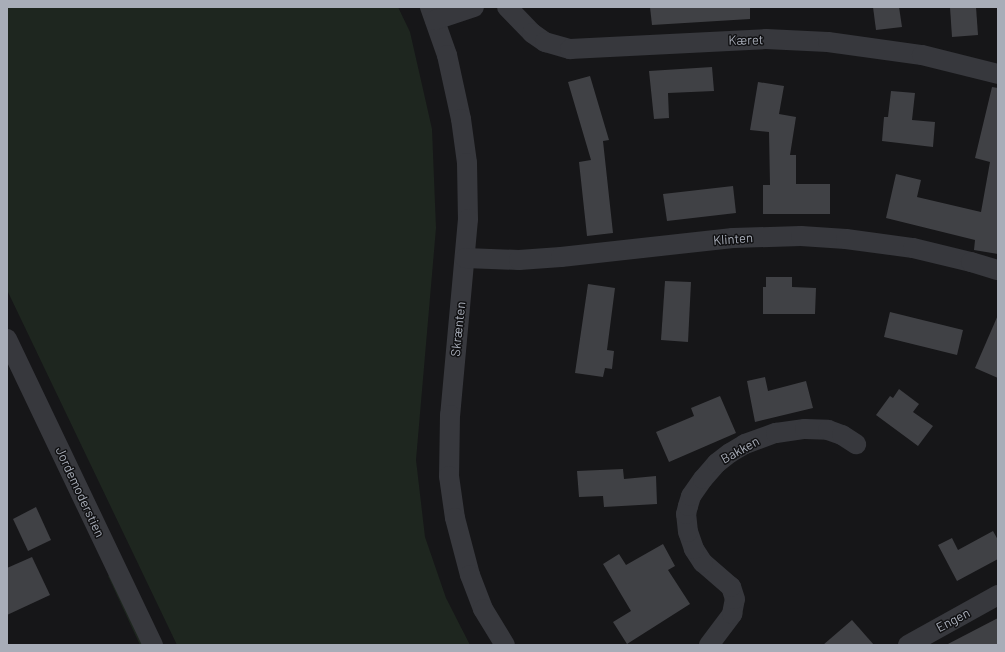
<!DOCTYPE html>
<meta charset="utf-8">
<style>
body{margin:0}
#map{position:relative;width:1005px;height:652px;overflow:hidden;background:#161618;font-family:Barlow,sans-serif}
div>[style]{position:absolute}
.green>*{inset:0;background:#1e261f}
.building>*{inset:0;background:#404145}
.minor>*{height:20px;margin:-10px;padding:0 10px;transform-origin:10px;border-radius:10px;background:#37383d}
span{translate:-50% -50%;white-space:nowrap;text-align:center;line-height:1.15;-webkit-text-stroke:3px #111113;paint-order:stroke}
.street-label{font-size:13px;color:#a8adb8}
.frame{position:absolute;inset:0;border:8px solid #a8adb8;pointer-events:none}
</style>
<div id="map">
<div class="green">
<div style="clip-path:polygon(7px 7px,398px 7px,410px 32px,432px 129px,436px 228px,416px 460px,425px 537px,446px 598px,470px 645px,177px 645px,7px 290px)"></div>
<div style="clip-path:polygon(112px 574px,146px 645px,140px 645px,108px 576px)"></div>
</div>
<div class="building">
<div style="clip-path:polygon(650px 7px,750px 7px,750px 19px,652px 25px)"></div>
<div style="clip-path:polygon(873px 7px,899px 7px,902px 27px,876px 30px)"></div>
<div style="clip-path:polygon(950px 7px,976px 7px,978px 35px,952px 37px)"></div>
<div style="clip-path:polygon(712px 67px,714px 91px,668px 93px,669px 118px,654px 119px,649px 71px)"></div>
<div style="clip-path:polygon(590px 76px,609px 140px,603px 141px,613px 233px,587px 236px,579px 162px,591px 160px,568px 82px)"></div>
<div style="clip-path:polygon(758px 82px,784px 86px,779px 114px,796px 117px,790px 155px,796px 155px,796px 184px,830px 184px,830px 214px,763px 214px,763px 185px,770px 185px,769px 132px,750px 130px)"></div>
<div style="clip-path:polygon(992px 87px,998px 88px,998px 254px,974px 250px,975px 240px,886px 218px,896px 174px,921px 180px,917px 197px,981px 212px,990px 162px,975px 158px)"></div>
<div style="clip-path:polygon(891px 91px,915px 93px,912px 120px,935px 122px,933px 147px,882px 141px,884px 117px,888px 117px)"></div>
<div style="clip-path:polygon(733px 186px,736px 213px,667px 221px,663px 194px)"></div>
<div style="clip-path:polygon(766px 277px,792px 277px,792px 287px,816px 288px,815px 314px,763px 314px,763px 287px,766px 287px)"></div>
<div style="clip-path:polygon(665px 281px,691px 282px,688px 342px,661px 340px)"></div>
<div style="clip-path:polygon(588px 284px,615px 288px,607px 350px,614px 351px,612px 369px,605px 368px,603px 377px,575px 373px)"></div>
<div style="clip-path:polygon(890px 312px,963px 330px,957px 355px,884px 337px)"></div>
<div style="clip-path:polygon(998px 315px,998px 378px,975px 368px)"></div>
<div style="clip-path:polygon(765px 377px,768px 391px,806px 381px,813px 408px,755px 422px,747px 381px)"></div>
<div style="clip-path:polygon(899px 389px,919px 404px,913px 412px,933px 426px,918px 446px,876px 415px,890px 396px,893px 398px)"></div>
<div style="clip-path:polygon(720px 396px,736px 433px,669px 462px,656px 432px,694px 416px,691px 408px)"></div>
<div style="clip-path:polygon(623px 469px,624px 479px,656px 476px,657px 504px,604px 507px,603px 496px,579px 497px,577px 471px)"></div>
<div style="clip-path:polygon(36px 507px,51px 540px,28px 551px,13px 519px)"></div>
<div style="clip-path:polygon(993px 531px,998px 540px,998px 559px,957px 581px,938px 545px,952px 538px,958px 550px)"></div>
<div style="clip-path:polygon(663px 544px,675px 566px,668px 570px,690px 604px,627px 644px,613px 622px,631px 611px,603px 564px,619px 554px,626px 565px)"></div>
<div style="clip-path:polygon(32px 557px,50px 595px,7px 615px,7px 568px)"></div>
<div style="clip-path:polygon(998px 618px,998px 645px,946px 645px)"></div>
<div style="clip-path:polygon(852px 620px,874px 645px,823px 645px)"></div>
</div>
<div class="minor">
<div style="left:430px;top:7px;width:51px;rotate:70.5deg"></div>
<div style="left:447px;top:55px;width:66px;rotate:77.7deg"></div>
<div style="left:461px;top:119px;width:44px;rotate:82.2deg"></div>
<div style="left:467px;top:163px;width:56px;rotate:89deg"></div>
<div style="left:468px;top:219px;width:197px;rotate:95.2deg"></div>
<div style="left:450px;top:415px;width:61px;rotate:90.9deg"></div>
<div style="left:449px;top:476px;width:42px;rotate:81.9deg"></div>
<div style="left:455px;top:518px;width:59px;rotate:75.3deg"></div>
<div style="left:470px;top:575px;width:36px;rotate:69deg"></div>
<div style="left:483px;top:609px;width:42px;rotate:58.6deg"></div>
<div style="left:507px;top:7px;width:36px;rotate:46deg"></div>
<div style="left:532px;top:33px;width:16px;rotate:35deg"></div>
<div style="left:545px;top:42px;width:26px;rotate:16deg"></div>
<div style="left:570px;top:49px;width:196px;rotate:-2.9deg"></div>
<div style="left:766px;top:39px;width:62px;rotate:2.8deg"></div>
<div style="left:828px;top:42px;width:95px;rotate:7.9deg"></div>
<div style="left:922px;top:55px;width:78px;rotate:14deg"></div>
<div style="left:435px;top:20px;width:41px;rotate:-18.4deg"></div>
<div style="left:465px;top:258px;width:54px;rotate:2.1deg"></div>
<div style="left:519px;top:260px;width:42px;rotate:-4.1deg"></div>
<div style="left:561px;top:257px;width:173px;rotate:-6.3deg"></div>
<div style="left:733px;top:238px;width:68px;rotate:-1.7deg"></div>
<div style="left:801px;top:236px;width:45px;rotate:3.8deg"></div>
<div style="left:846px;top:239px;width:68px;rotate:7.7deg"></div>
<div style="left:913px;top:248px;width:60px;rotate:13.6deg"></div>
<div style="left:971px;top:262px;width:28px;rotate:17deg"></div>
<div style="left:7px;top:339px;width:339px;rotate:64.5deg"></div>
<div style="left:709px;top:645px;width:39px;rotate:-53deg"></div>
<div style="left:732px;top:614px;width:15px;rotate:-79deg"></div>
<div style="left:735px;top:599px;width:13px;rotate:-108deg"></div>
<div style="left:731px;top:587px;width:37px;rotate:-139deg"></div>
<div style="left:703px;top:563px;width:17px;rotate:-123deg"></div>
<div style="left:694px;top:549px;width:18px;rotate:-109deg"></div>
<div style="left:688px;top:532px;width:18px;rotate:-96deg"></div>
<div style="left:686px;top:514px;width:8px;rotate:-76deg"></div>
<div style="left:688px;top:506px;width:10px;rotate:-73deg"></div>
<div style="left:691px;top:496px;width:21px;rotate:-55deg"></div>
<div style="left:703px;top:479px;width:21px;rotate:-49deg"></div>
<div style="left:717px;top:463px;width:16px;rotate:-38deg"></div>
<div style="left:730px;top:453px;width:17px;rotate:-31deg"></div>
<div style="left:745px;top:444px;width:33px;rotate:-20deg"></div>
<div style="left:776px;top:433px;width:29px;rotate:-8deg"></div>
<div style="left:805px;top:429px;width:23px;rotate:2deg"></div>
<div style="left:828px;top:430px;width:15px;rotate:20deg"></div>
<div style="left:842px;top:435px;width:17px;rotate:33deg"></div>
<div style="left:908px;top:645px;width:103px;rotate:-29.1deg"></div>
</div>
<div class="street-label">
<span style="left:746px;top:40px;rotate:-1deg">Kæret</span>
<span style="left:733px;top:239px;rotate:-4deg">Klinten</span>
<span style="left:458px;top:329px;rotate:-84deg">Skrænten</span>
<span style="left:740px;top:450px;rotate:-29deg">Bakken</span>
<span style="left:80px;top:492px;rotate:65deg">Jordemoderstien</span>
<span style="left:953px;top:620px;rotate:-28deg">Engen</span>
</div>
<div class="frame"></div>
</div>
